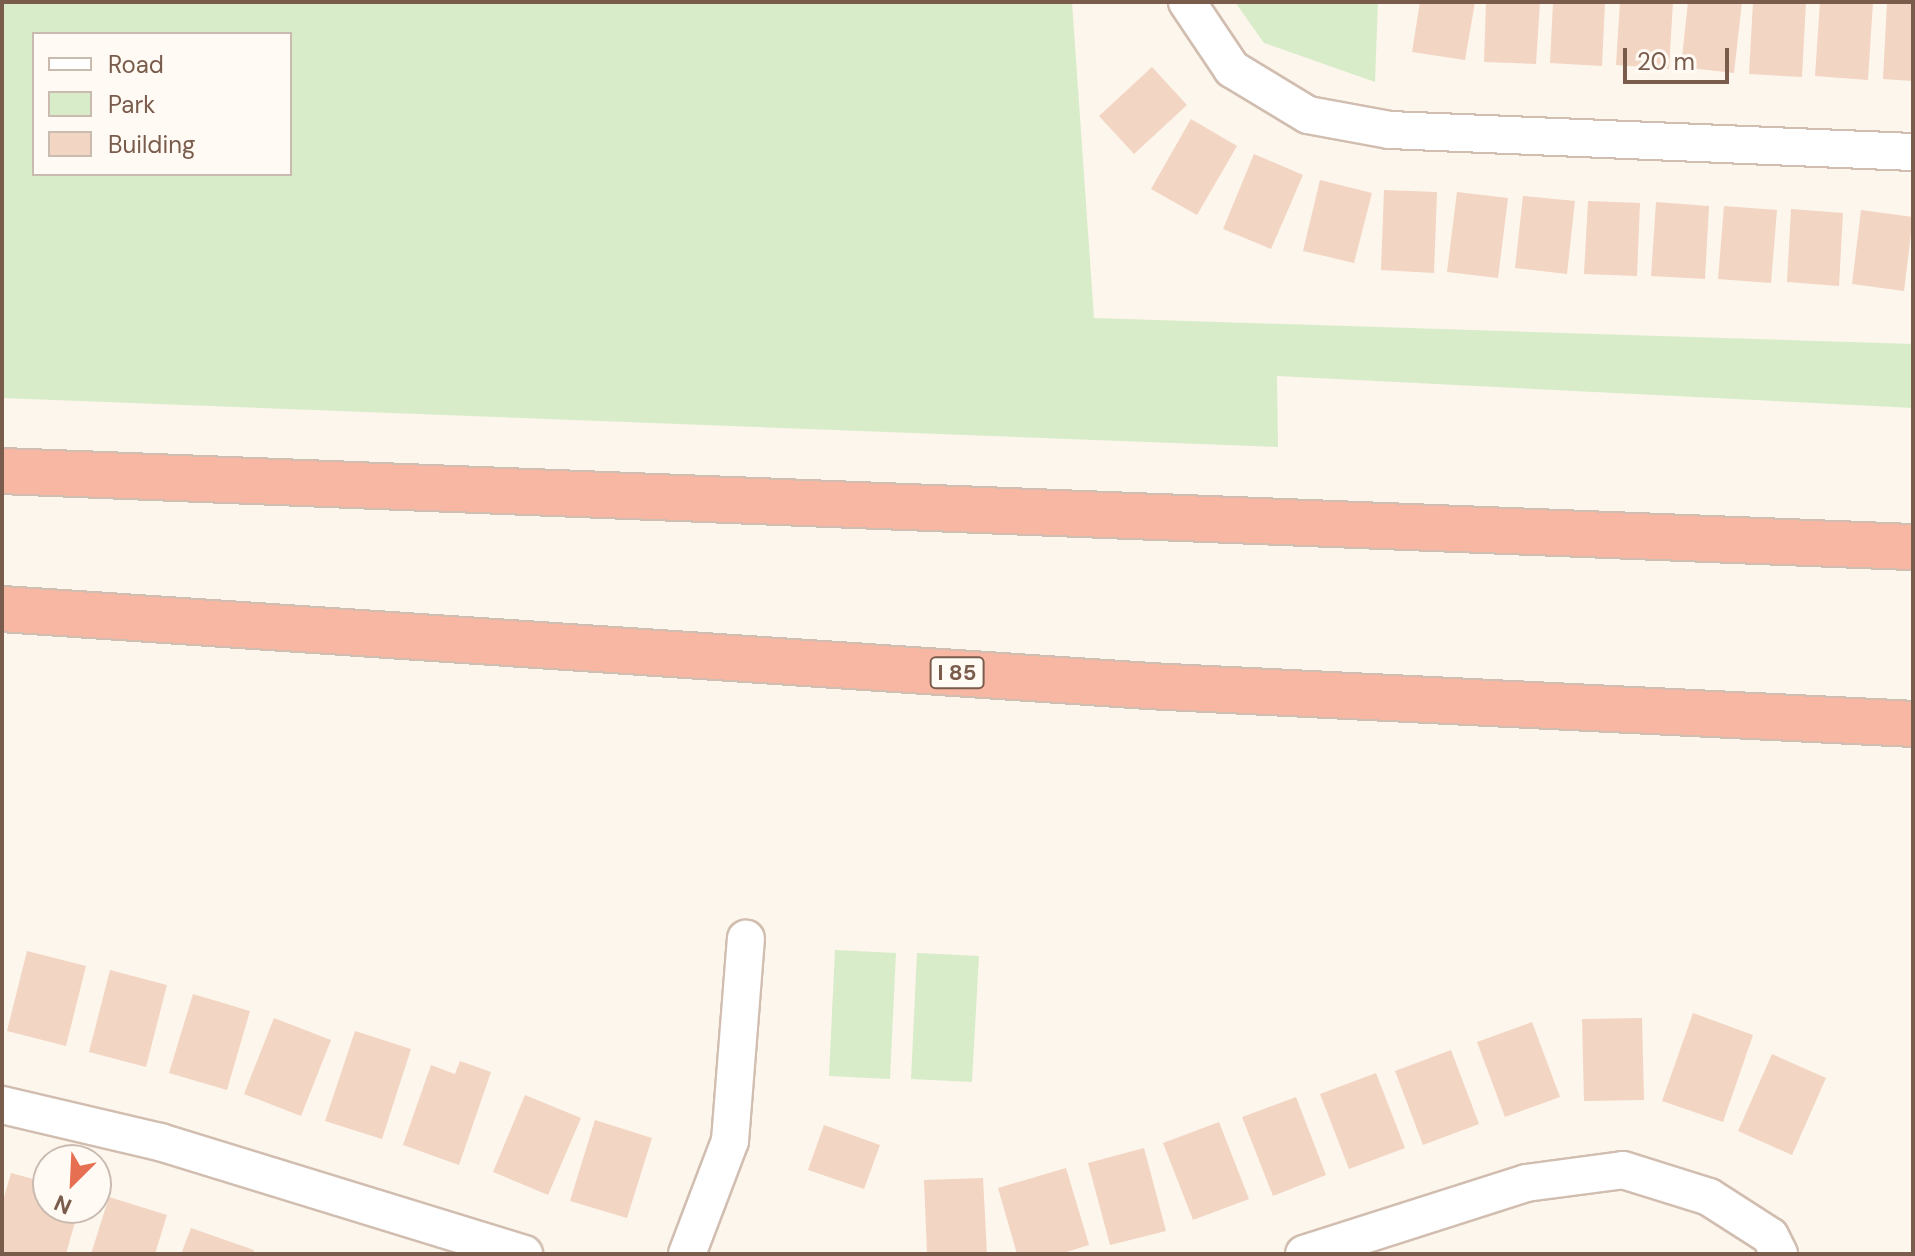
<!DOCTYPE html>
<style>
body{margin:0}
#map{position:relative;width:1915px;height:1256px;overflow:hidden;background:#fdf6ec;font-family:"DM Sans",sans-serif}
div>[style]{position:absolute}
.green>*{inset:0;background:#d8ecc9}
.building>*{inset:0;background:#f3d5c3}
.roads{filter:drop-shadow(2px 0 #d1beb0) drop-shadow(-2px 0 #d1beb0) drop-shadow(0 2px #d1beb0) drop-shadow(0 -2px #d1beb0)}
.minor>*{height:36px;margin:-18px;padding:0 18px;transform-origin:18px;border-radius:18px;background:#fff}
.highway>*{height:44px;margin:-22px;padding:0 22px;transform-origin:22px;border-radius:22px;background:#f7b7a3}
span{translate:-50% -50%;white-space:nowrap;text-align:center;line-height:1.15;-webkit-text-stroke:6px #fffaf3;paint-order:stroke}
.shield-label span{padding:2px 6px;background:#fffaf3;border:2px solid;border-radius:6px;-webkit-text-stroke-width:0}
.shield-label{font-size:22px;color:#7a5c4d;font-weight:700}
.frame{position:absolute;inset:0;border:4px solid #7a5c4d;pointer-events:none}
.legend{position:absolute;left:32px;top:32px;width:260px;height:144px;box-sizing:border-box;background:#fffaf3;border:2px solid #cabbb1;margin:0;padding:10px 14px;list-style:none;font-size:24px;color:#7a5c4d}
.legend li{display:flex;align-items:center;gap:16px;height:40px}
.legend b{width:40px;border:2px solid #cabbb1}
.north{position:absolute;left:32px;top:1144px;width:80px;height:80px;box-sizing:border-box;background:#fffaf3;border:2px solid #cabbb1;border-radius:50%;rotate:204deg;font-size:22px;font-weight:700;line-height:32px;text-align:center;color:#7a5c4d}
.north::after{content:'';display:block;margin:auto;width:28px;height:36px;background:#e76f51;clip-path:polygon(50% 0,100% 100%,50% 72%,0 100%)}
.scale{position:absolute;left:1623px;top:48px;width:106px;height:36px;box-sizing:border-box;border:4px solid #7a5c4d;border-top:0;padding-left:10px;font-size:24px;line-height:28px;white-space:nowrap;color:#7a5c4d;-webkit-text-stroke:6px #fffaf3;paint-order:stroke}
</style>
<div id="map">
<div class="green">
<div style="clip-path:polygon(evenodd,2px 2px,1072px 2px,1094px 318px,1913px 344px,1913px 408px,1277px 376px,1278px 447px,2px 398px,2px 2px,34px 34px,290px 34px,290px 174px,34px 174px,34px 34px)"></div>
<div style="clip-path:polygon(1235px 2px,1378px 2px,1375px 82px,1264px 43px)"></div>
<div style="clip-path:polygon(835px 950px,896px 953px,890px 1079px,829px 1076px)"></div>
<div style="clip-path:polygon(917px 953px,979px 956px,972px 1082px,911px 1079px)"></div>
</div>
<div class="building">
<div style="clip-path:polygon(1420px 2px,1475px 2px,1465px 60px,1412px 52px)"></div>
<div style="clip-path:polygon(1486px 2px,1540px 2px,1536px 64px,1484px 62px)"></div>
<div style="clip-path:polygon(1553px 2px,1605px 2px,1602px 66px,1550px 63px)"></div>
<div style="clip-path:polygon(1620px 2px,1673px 2px,1669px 69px,1616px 65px)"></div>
<div style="clip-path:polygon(1688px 2px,1742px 2px,1734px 73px,1681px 67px)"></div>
<div style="clip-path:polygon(1753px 2px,1806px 2px,1802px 77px,1749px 74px)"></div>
<div style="clip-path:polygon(1820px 2px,1873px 2px,1868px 80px,1815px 76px)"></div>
<div style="clip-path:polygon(1887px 2px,1913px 2px,1913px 81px,1883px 79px)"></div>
<div style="clip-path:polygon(1152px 67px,1187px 105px,1134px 154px,1099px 116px)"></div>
<div style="clip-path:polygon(1191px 119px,1237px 146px,1197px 215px,1151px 189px)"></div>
<div style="clip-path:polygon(1254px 154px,1303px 175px,1271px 249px,1223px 229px)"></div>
<div style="clip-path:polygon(1320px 180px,1372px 193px,1354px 263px,1303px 251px)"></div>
<div style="clip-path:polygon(1384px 190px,1437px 192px,1434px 273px,1381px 270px)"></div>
<div style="clip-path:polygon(1457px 192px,1508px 198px,1498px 278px,1447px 272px)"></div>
<div style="clip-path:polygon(1523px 196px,1575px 201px,1567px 274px,1515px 268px)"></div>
<div style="clip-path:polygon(1588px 201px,1640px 203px,1637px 276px,1584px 274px)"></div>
<div style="clip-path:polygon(1656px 202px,1709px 206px,1705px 279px,1651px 276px)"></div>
<div style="clip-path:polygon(1724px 206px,1777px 210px,1771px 283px,1718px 279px)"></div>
<div style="clip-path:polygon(1791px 209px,1843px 213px,1839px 286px,1787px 282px)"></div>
<div style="clip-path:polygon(1861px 210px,1913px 217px,1904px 291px,1852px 284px)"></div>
<div style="clip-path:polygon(27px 951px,86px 966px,66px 1046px,7px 1031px)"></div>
<div style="clip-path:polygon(110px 970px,167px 985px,146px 1067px,89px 1052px)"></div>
<div style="clip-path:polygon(193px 994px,250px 1011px,227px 1090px,169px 1073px)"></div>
<div style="clip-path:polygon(1693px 1013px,1753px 1035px,1723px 1122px,1662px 1101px)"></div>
<div style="clip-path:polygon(274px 1018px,331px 1040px,301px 1116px,244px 1094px)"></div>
<div style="clip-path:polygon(1642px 1018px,1644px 1100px,1584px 1101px,1582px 1019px)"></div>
<div style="clip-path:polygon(1532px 1022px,1560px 1097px,1505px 1117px,1477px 1042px)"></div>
<div style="clip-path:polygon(355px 1031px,411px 1049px,382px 1139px,325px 1121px)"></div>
<div style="clip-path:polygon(1451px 1050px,1479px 1124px,1423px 1145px,1395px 1071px)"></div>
<div style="clip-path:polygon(1772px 1054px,1826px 1078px,1792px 1155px,1738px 1131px)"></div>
<div style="clip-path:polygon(460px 1061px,491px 1072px,459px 1165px,403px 1145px,431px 1065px,455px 1074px)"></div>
<div style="clip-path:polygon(1376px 1073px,1405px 1148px,1349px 1169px,1320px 1094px)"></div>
<div style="clip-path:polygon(525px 1095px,581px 1118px,548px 1195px,493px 1172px)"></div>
<div style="clip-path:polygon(1296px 1097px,1326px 1175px,1273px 1196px,1242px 1117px)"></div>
<div style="clip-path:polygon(595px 1120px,652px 1138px,627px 1218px,570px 1201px)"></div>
<div style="clip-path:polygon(1219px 1122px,1249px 1199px,1193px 1220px,1163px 1143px)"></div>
<div style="clip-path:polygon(824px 1125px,880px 1145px,864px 1189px,808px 1170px)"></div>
<div style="clip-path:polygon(1144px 1148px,1166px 1231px,1110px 1245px,1088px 1163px)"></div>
<div style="clip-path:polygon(1066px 1168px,1089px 1245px,1060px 1254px,1017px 1254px,998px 1188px)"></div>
<div style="clip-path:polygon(11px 1173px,48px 1183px,48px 1208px,79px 1208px,66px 1254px,2px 1254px,2px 1204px)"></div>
<div style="clip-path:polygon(983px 1178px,987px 1254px,927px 1254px,924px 1180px)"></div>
<div style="clip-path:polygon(109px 1197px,167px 1215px,155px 1254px,91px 1254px)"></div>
<div style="clip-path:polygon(191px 1228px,254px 1250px,253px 1254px,181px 1254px)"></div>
</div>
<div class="roads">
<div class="minor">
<div style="left:1187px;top:2px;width:81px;rotate:56.1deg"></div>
<div style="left:1232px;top:69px;width:89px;rotate:31.2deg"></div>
<div style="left:1308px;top:115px;width:83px;rotate:10.4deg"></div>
<div style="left:1390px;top:130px;width:523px;rotate:2.41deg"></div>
<div style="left:2px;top:1105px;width:162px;rotate:13.2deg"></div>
<div style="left:160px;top:1142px;width:381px;rotate:17.1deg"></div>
<div style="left:687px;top:1254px;width:121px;rotate:-69.2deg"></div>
<div style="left:730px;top:1141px;width:203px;rotate:-85.5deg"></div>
<div style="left:1304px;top:1254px;width:233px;rotate:-17.7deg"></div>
<div style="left:1526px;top:1183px;width:98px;rotate:-7.6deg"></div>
<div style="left:1623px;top:1170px;width:90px;rotate:17.4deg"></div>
<div style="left:1709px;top:1197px;width:72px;rotate:32.6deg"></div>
<div style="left:1770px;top:1236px;width:20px;rotate:63deg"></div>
</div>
<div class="highway">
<div style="left:2px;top:471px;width:1913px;rotate:2.28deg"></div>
<div style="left:2px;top:609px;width:1149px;rotate:3.84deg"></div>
<div style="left:1148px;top:686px;width:766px;rotate:2.84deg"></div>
</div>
</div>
<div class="shield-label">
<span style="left:957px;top:673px">I 85</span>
</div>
<div class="frame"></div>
<ul class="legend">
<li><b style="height:10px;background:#fff"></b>Road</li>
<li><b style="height:22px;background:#d8ecc9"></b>Park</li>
<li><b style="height:22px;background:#f3d5c3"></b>Building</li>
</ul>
<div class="north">N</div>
<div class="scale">20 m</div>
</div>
